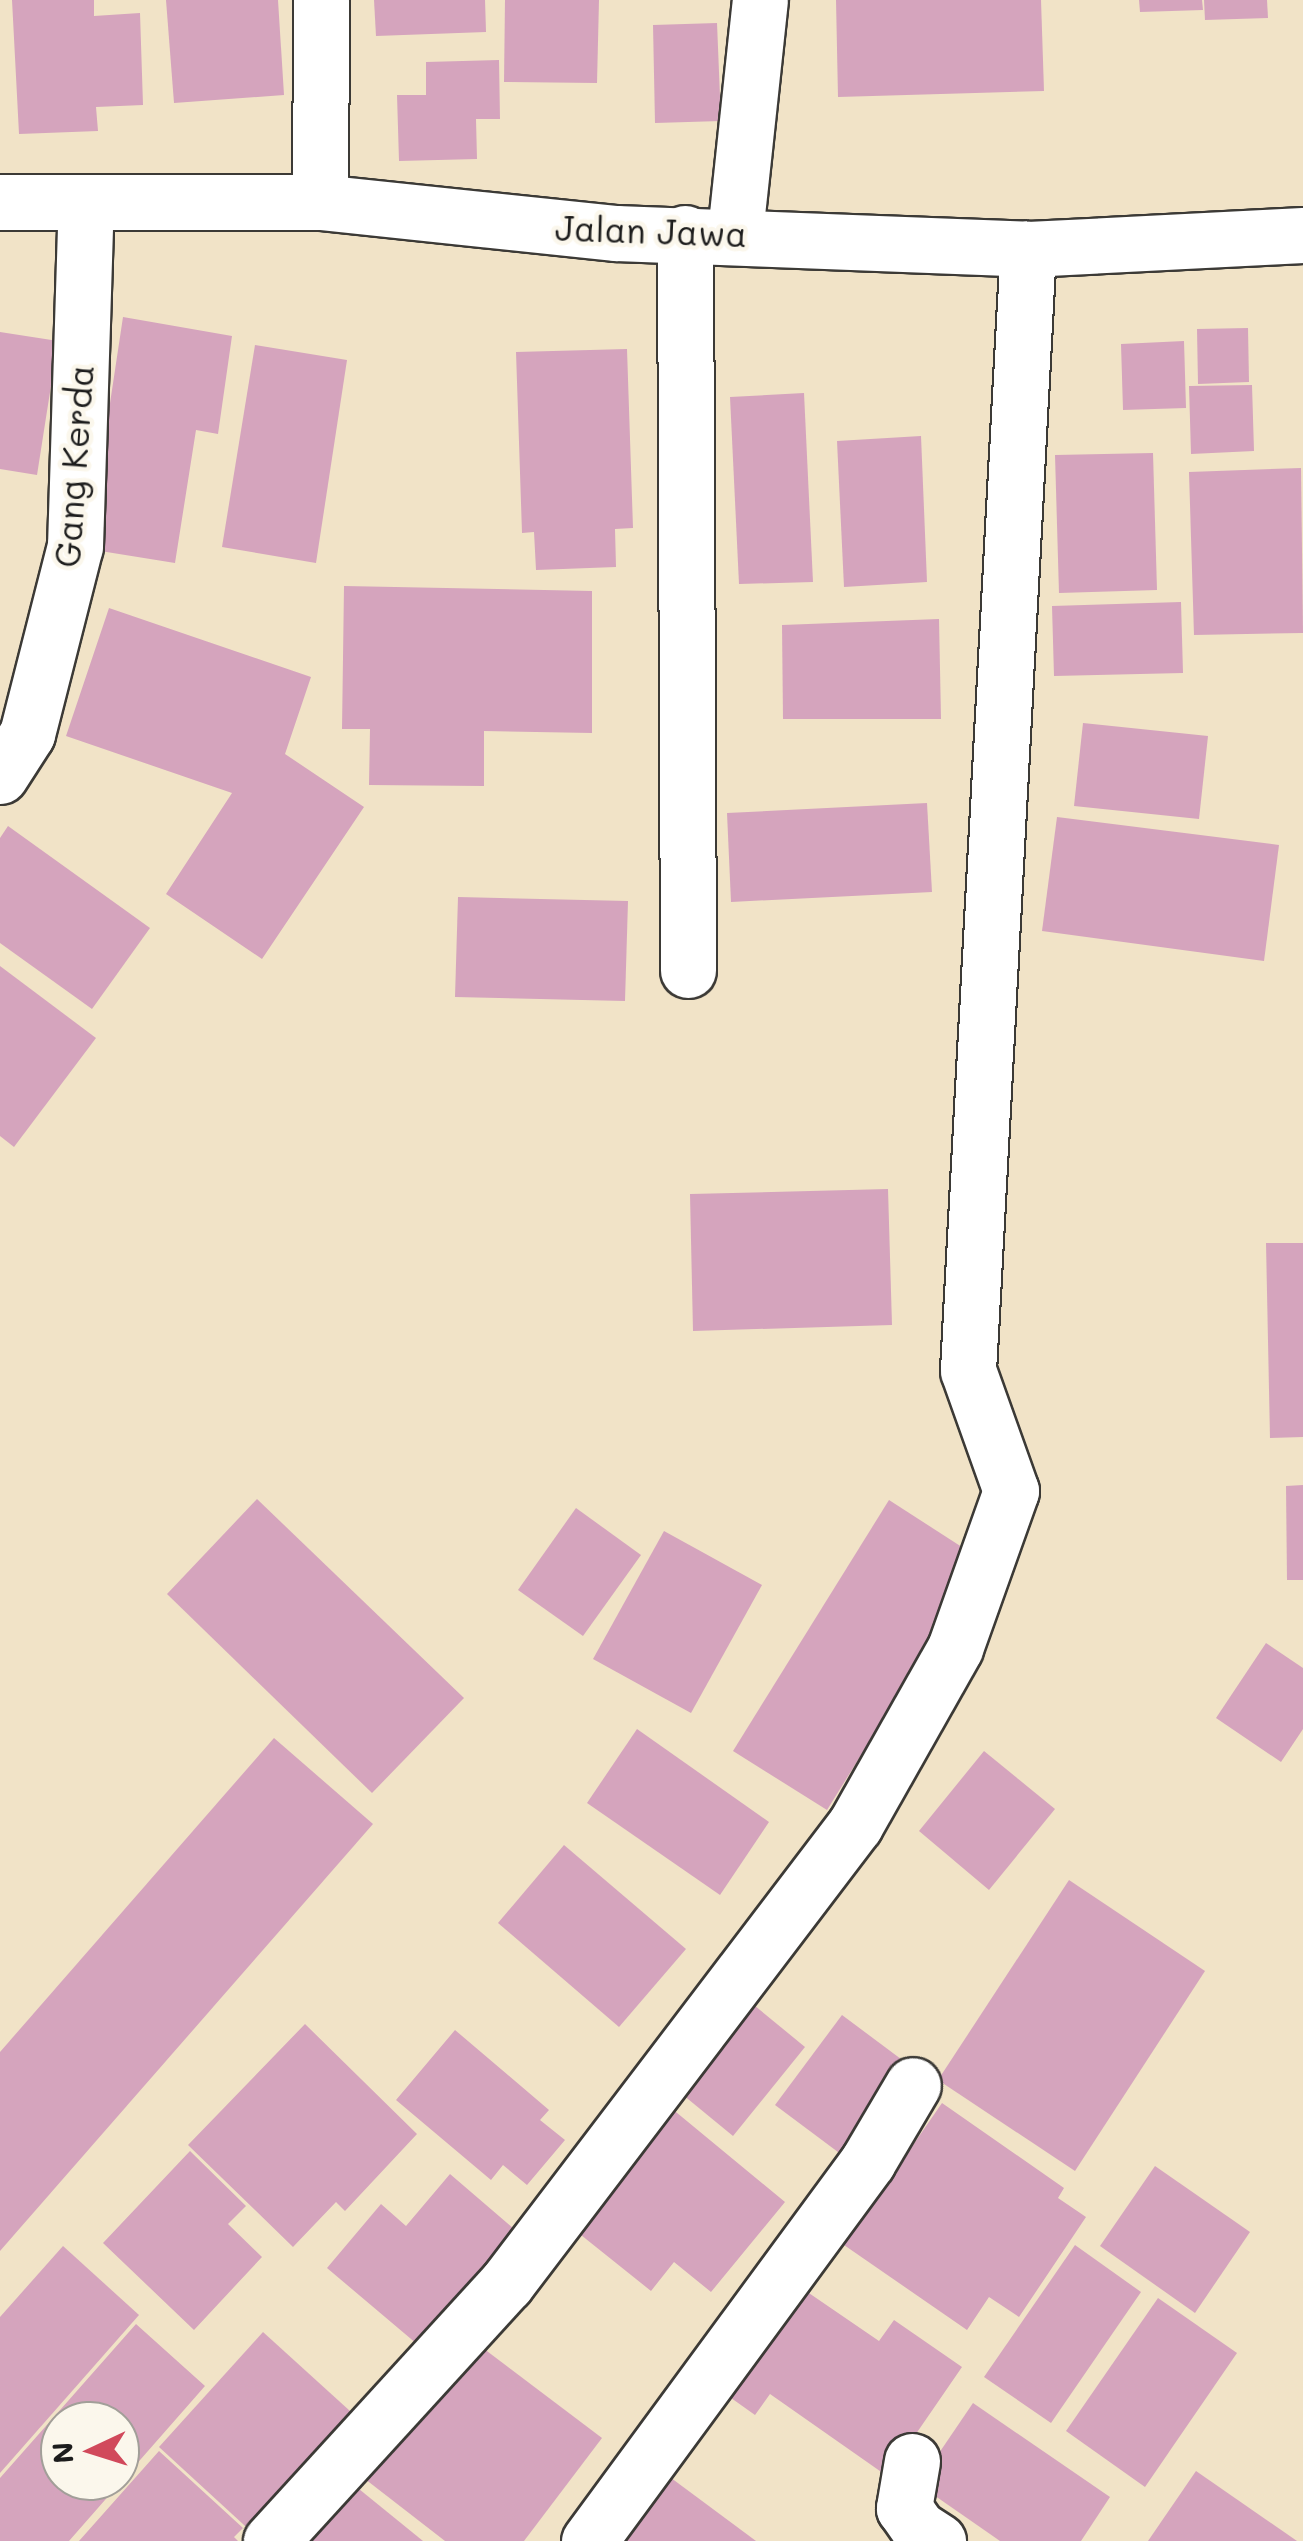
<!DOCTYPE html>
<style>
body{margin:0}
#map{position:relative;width:1303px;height:2541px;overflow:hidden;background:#f1e3c7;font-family:Mali,sans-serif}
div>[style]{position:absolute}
.building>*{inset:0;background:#d5a4bd}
.roads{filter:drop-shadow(2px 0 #3c3a36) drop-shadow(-2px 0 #3c3a36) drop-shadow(0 2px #3c3a36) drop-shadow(0 -2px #3c3a36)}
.minor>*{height:55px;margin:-27.5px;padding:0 27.5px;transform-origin:27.5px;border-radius:27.5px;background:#fff}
span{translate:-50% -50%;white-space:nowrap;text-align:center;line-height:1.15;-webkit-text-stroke:9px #fbf7ec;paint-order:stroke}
.street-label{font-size:35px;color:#1c1c1c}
.north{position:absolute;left:40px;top:2401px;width:100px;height:100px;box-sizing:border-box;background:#fbf7ec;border:2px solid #a29f99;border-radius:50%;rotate:266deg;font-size:28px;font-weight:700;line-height:40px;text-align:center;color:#1c1c1c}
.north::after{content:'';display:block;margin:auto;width:35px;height:45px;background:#d1495b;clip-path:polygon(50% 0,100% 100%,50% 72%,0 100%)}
</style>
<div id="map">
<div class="building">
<div style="clip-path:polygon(12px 0,94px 0,94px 16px,140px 13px,143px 105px,96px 107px,98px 131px,19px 134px)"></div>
<div style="clip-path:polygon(166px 0,278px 0,284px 95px,174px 103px)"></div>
<div style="clip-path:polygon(374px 0,485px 0,486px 32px,376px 36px)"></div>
<div style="clip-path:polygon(505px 0,599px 0,597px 83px,504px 82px)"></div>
<div style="clip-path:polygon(836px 0,1041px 0,1044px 91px,838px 97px)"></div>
<div style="clip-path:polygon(1139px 0,1202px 0,1203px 10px,1140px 12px)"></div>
<div style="clip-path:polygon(1204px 0,1267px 0,1268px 18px,1205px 20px)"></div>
<div style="clip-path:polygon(717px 23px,721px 121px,655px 123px,653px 25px)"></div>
<div style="clip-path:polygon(499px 60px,500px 119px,476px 119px,477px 159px,399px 161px,397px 95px,426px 95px,426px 62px)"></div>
<div style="clip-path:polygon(123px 317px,232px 336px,218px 434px,196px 430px,175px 563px,88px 549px)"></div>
<div style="clip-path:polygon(1248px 328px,1249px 382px,1198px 384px,1197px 329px)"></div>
<div style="clip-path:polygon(0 332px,58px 341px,37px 475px,0 469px)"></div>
<div style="clip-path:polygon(1184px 341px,1186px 408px,1123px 410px,1121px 344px)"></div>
<div style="clip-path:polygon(255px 345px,347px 360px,316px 563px,222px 547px)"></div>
<div style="clip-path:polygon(627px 349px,633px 528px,615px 529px,616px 567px,536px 570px,534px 532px,522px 533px,516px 352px)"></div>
<div style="clip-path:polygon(1252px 385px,1254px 451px,1191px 454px,1189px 386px)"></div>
<div style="clip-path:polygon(804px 393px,813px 582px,739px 584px,730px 397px)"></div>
<div style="clip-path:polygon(921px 436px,927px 582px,844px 587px,837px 441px)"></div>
<div style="clip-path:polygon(1153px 453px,1157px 590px,1059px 593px,1055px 455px)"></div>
<div style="clip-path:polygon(1301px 468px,1303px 633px,1194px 635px,1189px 472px)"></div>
<div style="clip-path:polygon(344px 586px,592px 591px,592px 733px,484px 731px,484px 786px,369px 785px,370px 729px,342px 729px)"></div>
<div style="clip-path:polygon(1181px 602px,1183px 673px,1054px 676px,1052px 606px)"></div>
<div style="clip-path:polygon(109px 608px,311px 677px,285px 754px,364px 807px,262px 959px,166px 894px,232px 793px,66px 736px)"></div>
<div style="clip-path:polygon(939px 619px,941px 719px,783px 719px,782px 625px)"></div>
<div style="clip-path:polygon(1083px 723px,1208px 736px,1199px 819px,1074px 806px)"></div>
<div style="clip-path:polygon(927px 803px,932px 892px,731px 902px,727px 813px)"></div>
<div style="clip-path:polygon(1057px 817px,1279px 845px,1264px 961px,1042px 931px)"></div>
<div style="clip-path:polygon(8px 826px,150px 928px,92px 1009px,0 943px,0 838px)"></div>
<div style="clip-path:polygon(458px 897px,628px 901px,625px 1001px,455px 997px)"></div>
<div style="clip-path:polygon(0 966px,96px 1038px,14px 1147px,0 1136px)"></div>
<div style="clip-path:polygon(888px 1189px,892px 1325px,693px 1331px,690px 1194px)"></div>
<div style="clip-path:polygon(1266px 1243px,1303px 1243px,1303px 1437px,1270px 1438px)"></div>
<div style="clip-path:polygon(1303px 1485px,1303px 1580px,1287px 1580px,1286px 1486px)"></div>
<div style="clip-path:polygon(257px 1499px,464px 1698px,372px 1793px,167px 1594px)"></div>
<div style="clip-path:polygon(889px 1500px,982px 1560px,827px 1810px,733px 1751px)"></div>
<div style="clip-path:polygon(576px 1508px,641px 1555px,583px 1636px,518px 1590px)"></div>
<div style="clip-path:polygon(664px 1531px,762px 1585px,691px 1713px,593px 1659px)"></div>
<div style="clip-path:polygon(1266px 1643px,1303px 1668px,1303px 1729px,1281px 1762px,1216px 1718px)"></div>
<div style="clip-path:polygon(637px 1729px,769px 1822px,720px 1895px,587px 1803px)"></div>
<div style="clip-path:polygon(274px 1738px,373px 1824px,0 2251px,0 2052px)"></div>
<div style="clip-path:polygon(984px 1751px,1055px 1809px,989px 1890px,919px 1831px)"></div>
<div style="clip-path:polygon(564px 1845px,686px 1949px,619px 2027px,498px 1923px)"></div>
<div style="clip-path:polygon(1069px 1880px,1205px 1971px,1075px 2171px,938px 2080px)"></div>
<div style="clip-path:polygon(749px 2001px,805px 2047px,733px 2136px,677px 2090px)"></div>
<div style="clip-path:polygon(842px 2015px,913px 2068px,846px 2158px,775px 2105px)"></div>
<div style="clip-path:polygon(305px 2024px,417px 2134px,345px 2211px,336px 2202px,293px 2247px,188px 2145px)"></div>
<div style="clip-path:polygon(455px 2030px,549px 2110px,540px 2120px,565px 2140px,527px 2185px,503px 2165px,491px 2180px,396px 2100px)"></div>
<div style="clip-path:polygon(659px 2098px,785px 2202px,711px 2292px,674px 2262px,651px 2291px,561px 2219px)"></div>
<div style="clip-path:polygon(942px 2103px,1064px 2188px,1058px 2198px,1086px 2217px,1019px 2317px,989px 2297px,967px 2330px,844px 2245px)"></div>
<div style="clip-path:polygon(190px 2151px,246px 2206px,228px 2224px,262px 2257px,194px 2330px,103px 2243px)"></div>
<div style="clip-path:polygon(1155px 2166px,1250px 2232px,1195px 2313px,1100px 2246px)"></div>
<div style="clip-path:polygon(450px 2174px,527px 2240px,430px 2355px,327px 2268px,381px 2204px,406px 2226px)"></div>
<div style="clip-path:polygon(1075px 2245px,1141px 2292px,1051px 2423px,984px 2377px)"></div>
<div style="clip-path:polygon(63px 2246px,139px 2315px,0 2473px,0 2317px)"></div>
<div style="clip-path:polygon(784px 2276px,879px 2341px,894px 2320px,962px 2367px,887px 2476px,770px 2394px,755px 2415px,710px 2383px)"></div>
<div style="clip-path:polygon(1158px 2298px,1237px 2353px,1145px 2487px,1066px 2431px)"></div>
<div style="clip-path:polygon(evenodd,136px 2324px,205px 2386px,69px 2541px,0 2541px,0 2478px,136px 2324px,60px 2421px,120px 2421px,120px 2481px,60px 2481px,60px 2421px)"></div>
<div style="clip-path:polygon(263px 2332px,361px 2421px,257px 2537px,159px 2447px)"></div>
<div style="clip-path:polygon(471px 2339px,602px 2438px,524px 2541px,445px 2541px,365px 2479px)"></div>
<div style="clip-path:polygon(973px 2403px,1110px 2497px,1081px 2541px,1000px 2541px,918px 2484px)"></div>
<div style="clip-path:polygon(159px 2451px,243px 2528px,234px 2537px,238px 2541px,79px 2541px)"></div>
<div style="clip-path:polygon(659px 2469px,756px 2541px,607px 2541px)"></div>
<div style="clip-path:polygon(1196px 2471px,1297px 2541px,1148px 2541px)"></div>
<div style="clip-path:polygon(343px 2476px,423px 2541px,291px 2541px)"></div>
</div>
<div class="roads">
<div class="minor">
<div style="left:0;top:202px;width:320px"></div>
<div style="left:320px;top:202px;width:298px;rotate:6deg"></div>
<div style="left:616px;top:233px;width:412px;rotate:2.2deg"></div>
<div style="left:1028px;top:249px;width:275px;rotate:-2.9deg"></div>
<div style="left:320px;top:202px;width:202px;rotate:-89.7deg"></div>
<div style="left:685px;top:233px;width:737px;rotate:89.77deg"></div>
<div style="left:735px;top:233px;width:234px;rotate:-83.9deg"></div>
<div style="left:0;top:776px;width:50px;rotate:-57.3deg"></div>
<div style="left:27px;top:734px;width:194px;rotate:-75.7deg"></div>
<div style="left:75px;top:546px;width:342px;rotate:-88.2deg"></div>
<div style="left:912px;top:2461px;width:48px;rotate:99.7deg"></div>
<div style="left:904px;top:2508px;width:24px;rotate:55deg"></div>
<div style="left:918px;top:2528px;width:24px;rotate:33deg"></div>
<div style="left:271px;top:2541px;width:348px;rotate:-47.6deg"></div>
<div style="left:506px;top:2284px;width:577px;rotate:-52.75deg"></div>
<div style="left:855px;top:1825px;width:203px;rotate:-60.5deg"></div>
<div style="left:955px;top:1648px;width:167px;rotate:-70.4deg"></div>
<div style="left:1011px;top:1491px;width:128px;rotate:-109.6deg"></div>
<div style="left:968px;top:1370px;width:1123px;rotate:-86.94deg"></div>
<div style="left:589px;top:2541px;width:471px;rotate:-53.7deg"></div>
<div style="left:868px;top:2161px;width:88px;rotate:-59.4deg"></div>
</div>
</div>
<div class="street-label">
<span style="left:651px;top:230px;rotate:2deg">Jalan Jawa</span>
<span style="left:73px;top:466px;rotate:-86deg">Gang Kerda</span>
</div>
<div class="north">N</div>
</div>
